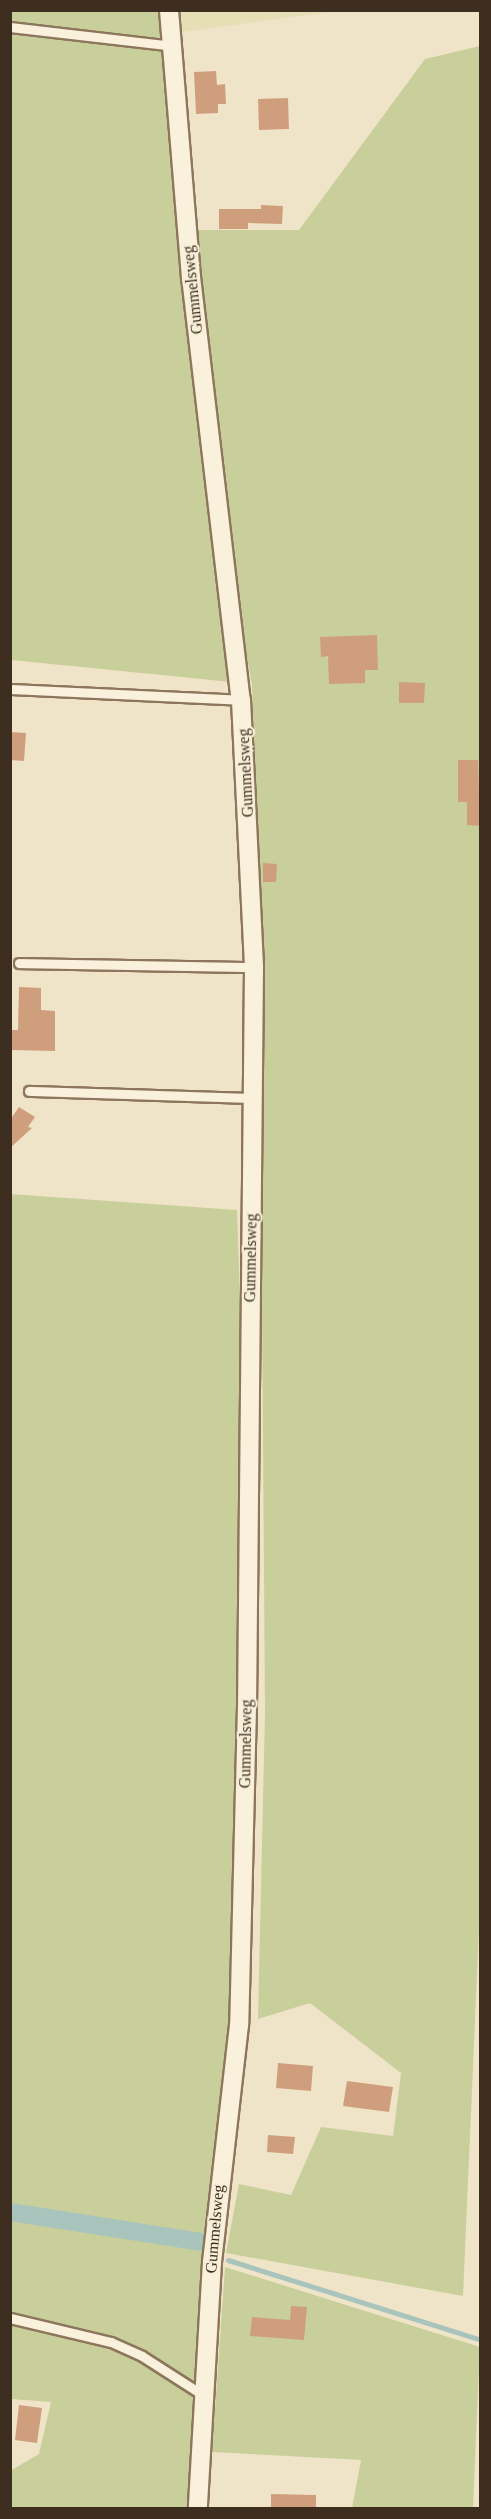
<!DOCTYPE html>
<style>
body{margin:0}
#map{position:relative;width:491px;height:2519px;overflow:hidden;background:#f0e4c8;font-family:"Times New Roman",serif}
div>[style]{position:absolute}
.farmland>*{inset:0;background:#e6deb5}
.green>*{inset:0;background:#c9cf9b}
.stream>*{height:5px;margin:-2.5px;padding:0 2.5px;transform-origin:2.5px;border-radius:2.5px;background:#a9c4bc}
.canal>*{height:18px;margin:-9px;padding:0 9px;transform-origin:9px;border-radius:9px;background:#a9c4bc}
.building>*{inset:0;background:#cf9f7d}
.roads{filter:drop-shadow(2px 0 #8d765c) drop-shadow(-2px 0 #8d765c) drop-shadow(0 2px #8d765c) drop-shadow(0 -2px #8d765c)}
.service>*{height:9px;margin:-4.5px;padding:0 4.5px;transform-origin:4.5px;border-radius:4.5px;background:#faf1dc}
.minor>*{height:18px;margin:-9px;padding:0 9px;transform-origin:9px;border-radius:9px;background:#faf1dc}
span{translate:-50% -50%;white-space:nowrap;text-align:center;line-height:1.15;-webkit-text-stroke:4.5px #f7eed8;paint-order:stroke}
.street-label{font-size:16px;color:#3d2e20}
.frame{position:absolute;inset:0;border:12px solid #3d2e20;pointer-events:none}
</style>
<div id="map">
<div class="farmland">
<div style="clip-path:polygon(179px 10px,336px 10px,336px 11px,182px 32px)"></div>
</div>
<div class="green">
<div style="clip-path:polygon(10px 11px,165px 11px,231px 682px,11px 660px)"></div>
<div style="clip-path:polygon(480px 46px,480px 1907px,463px 2296px,226px 2253px,239px 2184px,291px 2195px,321px 2127px,393px 2136px,401px 2073px,310px 2003px,258px 2019px,265px 1711px,259px 897px,252px 685px,235px 591px,194px 230px,299px 230px,425px 59px)"></div>
<div style="clip-path:polygon(10px 1194px,237px 1210px,254px 1713px,245px 2029px,196px 2380px,193px 2383px,141px 2349px,111px 2337px,11px 2314px)"></div>
<div style="clip-path:polygon(225px 2267px,480px 2347px,473px 2508px,352px 2508px,361px 2460px,212px 2452px)"></div>
<div style="clip-path:polygon(11px 2323px,112px 2347px,155px 2370px,198px 2401px,190px 2508px,11px 2508px,10px 2471px,39px 2454px,51px 2402px,11px 2399px)"></div>
</div>
<div class="stream">
<div style="left:228px;top:2260px;width:262px;rotate:17.5deg"></div>
</div>
<div class="canal">
<div style="left:10px;top:2212px;width:201px;rotate:8.9deg"></div>
</div>
<div class="building">
<div style="clip-path:polygon(216px 71px,217px 85px,225px 84px,226px 104px,218px 104px,218px 113px,196px 114px,194px 72px)"></div>
<div style="clip-path:polygon(288px 98px,289px 129px,259px 130px,258px 99px)"></div>
<div style="clip-path:polygon(261px 205px,283px 206px,282px 224px,248px 223px,248px 229px,219px 229px,219px 209px,261px 209px)"></div>
<div style="clip-path:polygon(377px 635px,378px 670px,365px 670px,365px 683px,329px 684px,328px 656px,321px 657px,320px 637px)"></div>
<div style="clip-path:polygon(399px 682px,425px 683px,424px 703px,399px 703px)"></div>
<div style="clip-path:polygon(10px 732px,26px 733px,24px 761px,10px 760px)"></div>
<div style="clip-path:polygon(458px 760px,478px 760px,480px 826px,467px 825px,467px 802px,458px 802px)"></div>
<div style="clip-path:polygon(263px 863px,277px 864px,276px 882px,263px 882px)"></div>
<div style="clip-path:polygon(19px 987px,41px 988px,41px 1010px,55px 1011px,55px 1051px,10px 1050px,10px 1030px,18px 1030px)"></div>
<div style="clip-path:polygon(19px 1107px,35px 1117px,28px 1127px,32px 1128px,10px 1148px,10px 1120px)"></div>
<div style="clip-path:polygon(278px 2063px,313px 2066px,311px 2091px,276px 2088px)"></div>
<div style="clip-path:polygon(347px 2081px,393px 2087px,389px 2112px,343px 2106px)"></div>
<div style="clip-path:polygon(268px 2135px,295px 2137px,293px 2154px,267px 2152px)"></div>
<div style="clip-path:polygon(291px 2306px,307px 2307px,304px 2340px,250px 2336px,252px 2317px,290px 2320px)"></div>
<div style="clip-path:polygon(19px 2405px,42px 2408px,37px 2443px,15px 2440px)"></div>
<div style="clip-path:polygon(271px 2494px,316px 2495px,316px 2508px,271px 2508px)"></div>
</div>
<div class="roads">
<div class="service">
<div style="left:10px;top:27px;width:166px;rotate:6.6deg"></div>
<div style="left:10px;top:689px;width:231px;rotate:2.7deg"></div>
<div style="left:19px;top:963px;width:235px;rotate:1deg"></div>
<div style="left:29px;top:1091px;width:225px;rotate:1.8deg"></div>
<div style="left:10px;top:2318px;width:104px;rotate:13.4deg"></div>
<div style="left:111px;top:2342px;width:34px;rotate:24deg"></div>
<div style="left:142px;top:2356px;width:76px;rotate:32.6deg"></div>
</div>
<div class="minor">
<div style="left:169px;top:10px;width:268px;rotate:85.3deg"></div>
<div style="left:191px;top:277px;width:426px;rotate:83.3deg"></div>
<div style="left:241px;top:700px;width:267px;rotate:87.2deg"></div>
<div style="left:254px;top:967px;width:739px;rotate:90.54deg"></div>
<div style="left:247px;top:1706px;width:319px;rotate:91.4deg"></div>
<div style="left:239px;top:2025px;width:239px;rotate:96.5deg"></div>
<div style="left:212px;top:2262px;width:246px;rotate:93.3deg"></div>
</div>
</div>
<div class="street-label">
<span style="left:193px;top:290px;rotate:-96deg">Gummelsweg</span>
<span style="left:246px;top:773px;rotate:-93deg">Gummelsweg</span>
<span style="left:251px;top:1258px;rotate:-89deg">Gummelsweg</span>
<span style="left:246px;top:1744px;rotate:-89deg">Gummelsweg</span>
<span style="left:215px;top:2229px;rotate:-85deg">Gummelsweg</span>
</div>
<div class="frame"></div>
</div>
